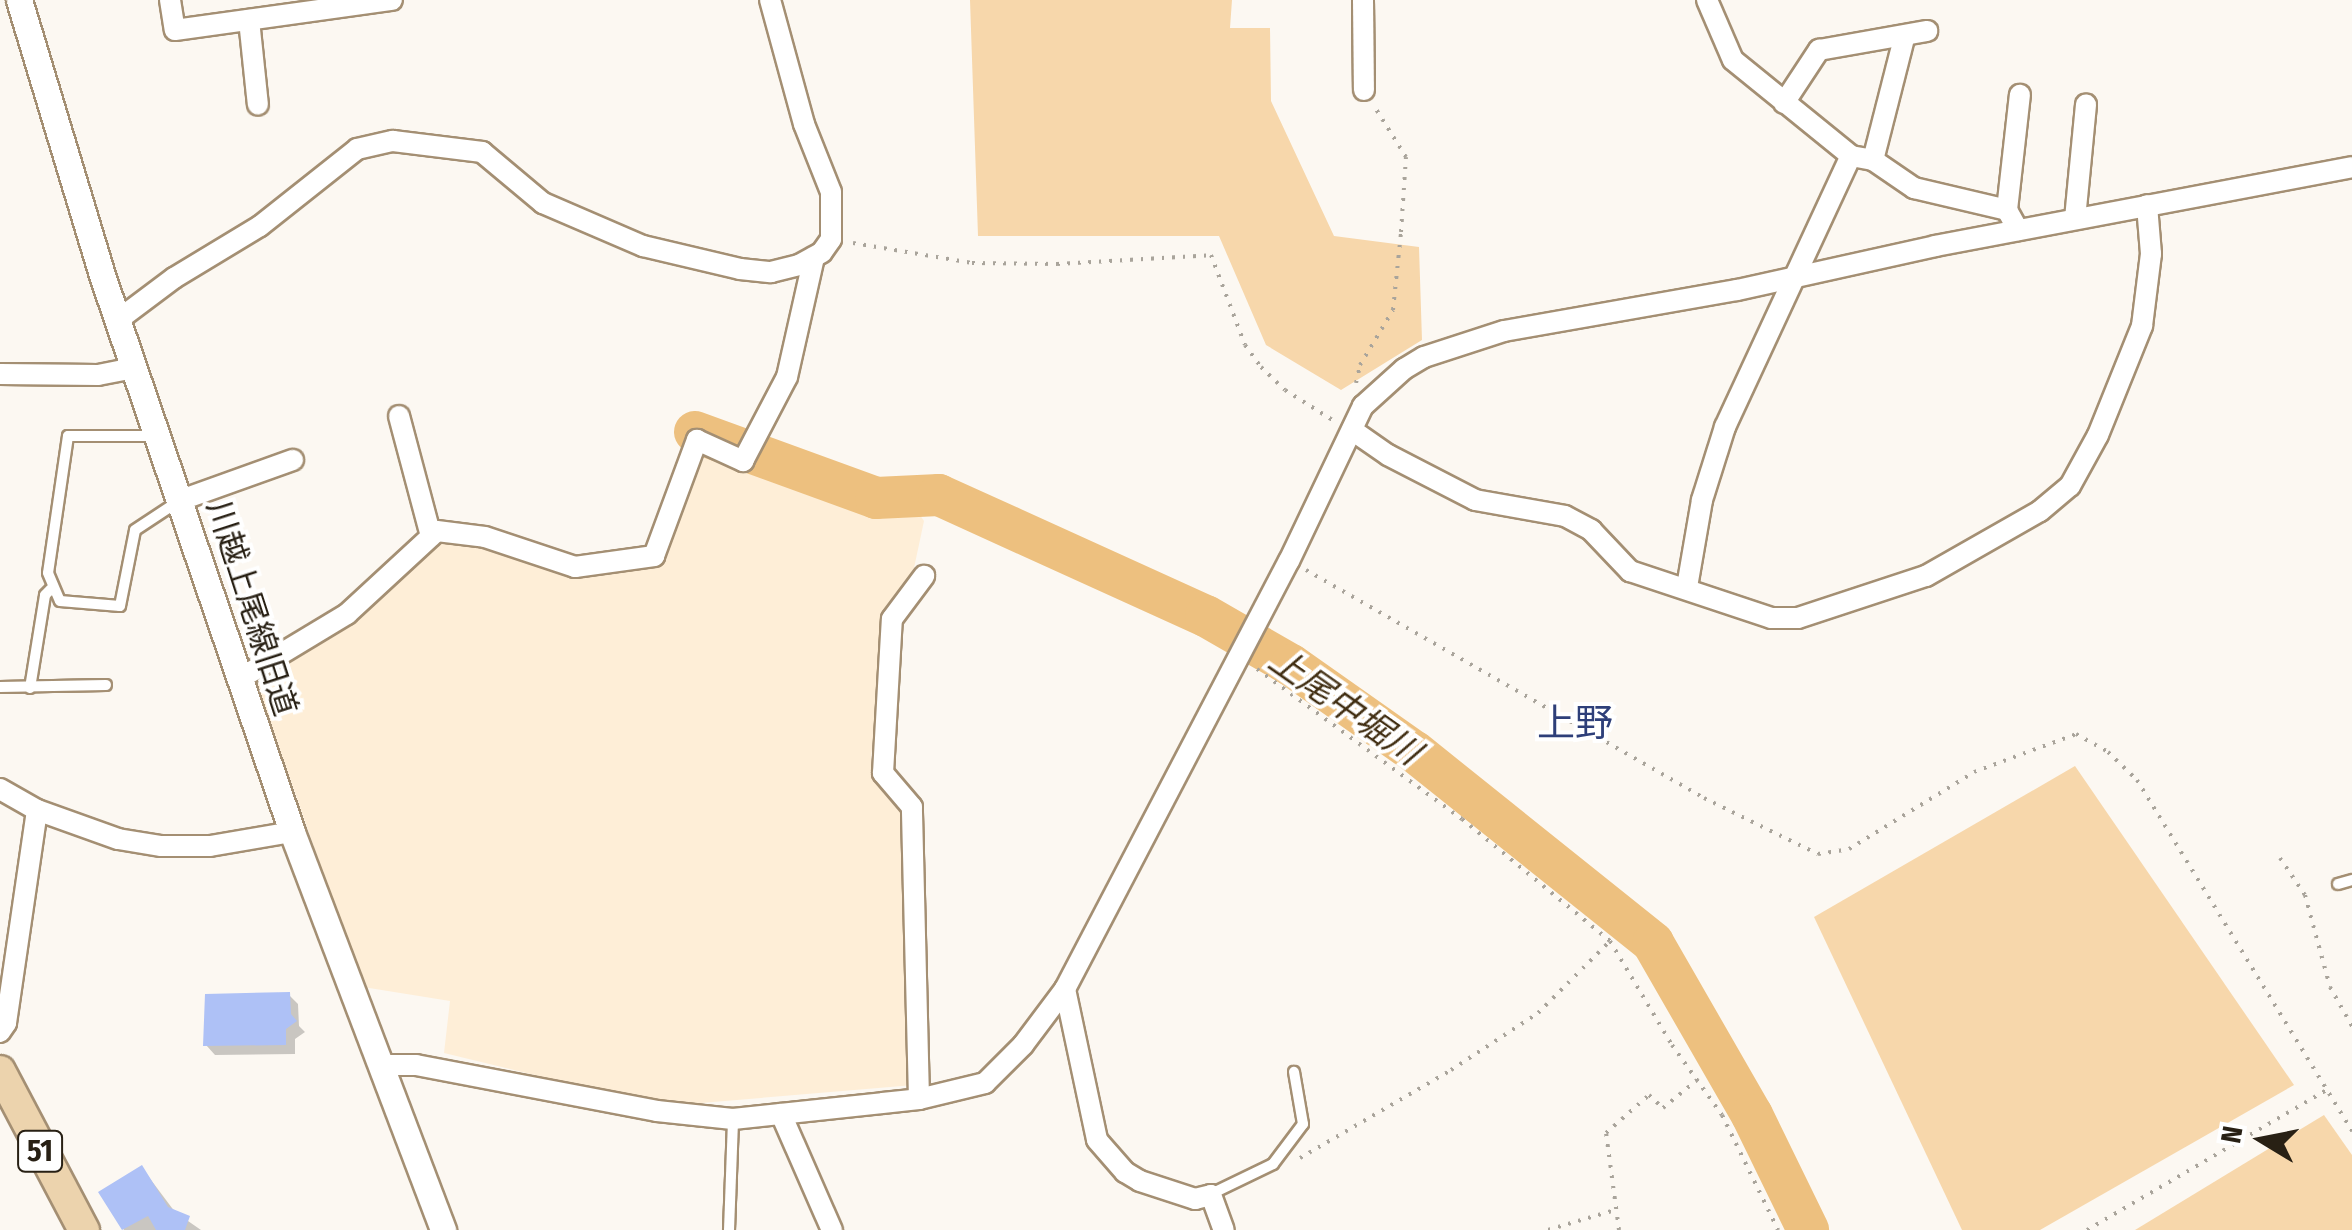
<!DOCTYPE html>
<meta charset="utf-8">
<style>
body{margin:0}
#map{position:relative;width:2352px;height:1230px;overflow:hidden;background:#fcf8f2;font-family:"Fira Sans Condensed","Noto Sans JP",sans-serif}
div>[style]{position:absolute}
.built>*{inset:0;background:#feeed7}
.green>*{inset:0;background:#f7d7ab}
.shadow>*{inset:0;background:#0003}
.river>*{height:42px;margin:-21px;padding:0 21px;transform-origin:21px;border-radius:21px;background:#edc07f}
.building>*{inset:0;background:#aec1f6}
.path>*{height:4px;margin-top:-2px;transform-origin:0;background:repeating-linear-gradient(90deg,#a9a49b 0 2.5px,transparent 0 10.5px)}
.roads{filter:drop-shadow(2px 0 #a48f73) drop-shadow(-2px 0 #a48f73) drop-shadow(0 2px #a48f73) drop-shadow(0 -2px #a48f73)}
.service>*{height:10px;margin:-5px;padding:0 5px;transform-origin:5px;border-radius:5px;background:#fff}
.minor>*{height:20px;margin:-10px;padding:0 10px;transform-origin:10px;border-radius:10px;background:#fff}
.tertiary>*{height:25px;margin:-12.5px;padding:0 12.5px;transform-origin:12.5px;border-radius:12.5px;background:#fff}
.primary>*{height:30px;margin:-15px;padding:0 15px;transform-origin:15px;border-radius:15px;background:#ecd3ad}
span{translate:-50% -50%;white-space:nowrap;text-align:center;line-height:1.15;-webkit-text-stroke:8px #fff;paint-order:stroke}
.shield-label span{padding:2px 8px;background:#fff;border:2px solid;border-radius:8px;-webkit-text-stroke-width:0}
.shield-label{font-size:30px;color:#282014;font-weight:700}
.street-label{font-size:32px;color:#282014}
.water-label{font-size:35px;color:#412e12;font-style:italic}
.quarter-label{font-size:38px;color:#2e3f79}
.north{position:absolute;left:2212px;top:1090px;width:100px;height:100px;-webkit-text-stroke:8px #fff;paint-order:stroke;rotate:280deg;font-size:28px;font-weight:700;line-height:40px;text-align:center;color:#282014}
.north::after{content:'';display:block;margin:auto;width:35px;height:45px;background:#282014;clip-path:polygon(50% 0,100% 100%,50% 72%,0 100%)}
</style>
<div id="map">
<div class="built">
<div style="clip-path:polygon(705px 455px,872px 512px,918px 512px,924px 521px,914px 568px,888px 611px,871px 758px,879px 783px,904px 812px,914px 1085px,689px 1104px,584px 1087px,444px 1053px,450px 1001px,363px 987px,258px 687px,261px 673px,443px 542px,483px 547px,567px 575px,659px 562px)"></div>
</div>
<div class="green">
<div style="clip-path:polygon(970px 0,1232px 0,1230px 28px,1270px 28px,1271px 101px,1334px 236px,1419px 247px,1422px 340px,1341px 390px,1266px 345px,1219px 236px,978px 236px)"></div>
<div style="clip-path:polygon(2075px 766px,2294px 1085px,2040px 1230px,1962px 1230px,1814px 917px)"></div>
<div style="clip-path:polygon(2324px 1115px,2352px 1155px,2352px 1230px,2135px 1230px)"></div>
</div>
<div class="shadow">
<div style="clip-path:polygon(289px 995px,298px 1004px,299px 1026px,305px 1032px,295px 1039px,295px 1054px,215px 1055px,206px 1045px)"></div>
<div style="clip-path:polygon(142px 1168px,175px 1212px,201px 1230px,124px 1230px,102px 1193px)"></div>
</div>
<div class="river">
<div style="left:695px;top:432px;width:193px;rotate:20deg"></div>
<div style="left:876px;top:498px;width:63px;rotate:-2.7deg"></div>
<div style="left:939px;top:495px;width:293px;rotate:24.4deg"></div>
<div style="left:1206px;top:616px;width:98px;rotate:30deg"></div>
<div style="left:1291px;top:665px;width:151px;rotate:35.1deg"></div>
<div style="left:1415px;top:752px;width:305px;rotate:38.7deg"></div>
<div style="left:1653px;top:943px;width:198px;rotate:60.1deg"></div>
<div style="left:1752px;top:1115px;width:128px;rotate:64deg"></div>
</div>
<div class="building">
<div style="clip-path:polygon(290px 992px,291px 1014px,297px 1021px,286px 1029px,286px 1045px,203px 1046px,205px 994px)"></div>
<div style="clip-path:polygon(142px 1165px,168px 1207px,190px 1216px,185px 1230px,156px 1230px,148px 1216px,122px 1230px,98px 1192px)"></div>
</div>
<div class="path">
<div style="left:853px;top:243px;width:121px;rotate:9.5deg"></div>
<div style="left:972px;top:263px;width:85px;rotate:0.7deg"></div>
<div style="left:1057px;top:264px;width:154px;rotate:-3.3deg"></div>
<div style="left:1211px;top:255px;width:96px;rotate:69.3deg"></div>
<div style="left:1245px;top:345px;width:27px;rotate:54deg"></div>
<div style="left:1261px;top:367px;width:33px;rotate:44deg"></div>
<div style="left:1285px;top:390px;width:58px;rotate:32.3deg"></div>
<div style="left:1356px;top:383px;width:18px;rotate:-77deg"></div>
<div style="left:1360px;top:365px;width:64px;rotate:-59deg"></div>
<div style="left:1393px;top:310px;width:78px;rotate:-84.1deg"></div>
<div style="left:1401px;top:232px;width:75px;rotate:-86.2deg"></div>
<div style="left:1406px;top:157px;width:60px;rotate:-122.1deg"></div>
<div style="left:1306px;top:570px;width:459px;rotate:29.8deg"></div>
<div style="left:1704px;top:798px;width:127px;rotate:26.2deg"></div>
<div style="left:1818px;top:854px;width:31px;rotate:-9deg"></div>
<div style="left:1849px;top:849px;width:147px;rotate:-31.6deg"></div>
<div style="left:1974px;top:772px;width:109px;rotate:-20.4deg"></div>
<div style="left:2076px;top:734px;width:37px;rotate:29deg"></div>
<div style="left:2108px;top:752px;width:40px;rotate:44deg"></div>
<div style="left:2137px;top:780px;width:412px;rotate:58.5deg"></div>
<div style="left:1257px;top:669px;width:254px;rotate:36.2deg"></div>
<div style="left:1462px;top:819px;width:192px;rotate:39.5deg"></div>
<div style="left:1610px;top:941px;width:121px;rotate:59.2deg"></div>
<div style="left:1672px;top:1045px;width:86px;rotate:54.5deg"></div>
<div style="left:1722px;top:1115px;width:128px;rotate:64deg"></div>
<div style="left:2280px;top:858px;width:45px;rotate:56deg"></div>
<div style="left:2305px;top:895px;width:95px;rotate:74.8deg"></div>
<div style="left:2330px;top:987px;width:45px;rotate:60.6deg"></div>
<div style="left:1300px;top:1158px;width:175px;rotate:-30.2deg"></div>
<div style="left:1451px;top:1070px;width:104px;rotate:-33.2deg"></div>
<div style="left:1538px;top:1013px;width:102px;rotate:-45deg"></div>
<div style="left:1548px;top:1230px;width:70px;rotate:-16.6deg"></div>
<div style="left:1619px;top:1230px;width:98px;rotate:-97.6deg"></div>
<div style="left:1606px;top:1133px;width:57px;rotate:-41.5deg"></div>
<div style="left:1649px;top:1095px;width:19px;rotate:43deg"></div>
<div style="left:1663px;top:1108px;width:44px;rotate:-39.5deg"></div>
<div style="left:2087px;top:1230px;width:278px;rotate:-30.3deg"></div>
</div>
<div class="roads">
<div class="service">
<div style="left:154px;top:436px;width:86px;rotate:180deg"></div>
<div style="left:68px;top:436px;width:138px;rotate:98.3deg"></div>
<div style="left:48px;top:573px;width:30px;rotate:67deg"></div>
<div style="left:60px;top:601px;width:60px;rotate:4.8deg"></div>
<div style="left:120px;top:606px;width:77px;rotate:-78.8deg"></div>
<div style="left:135px;top:530px;width:49px;rotate:-33.4deg"></div>
<div style="left:0;top:687px;width:106px;rotate:-1.1deg"></div>
<div style="left:30px;top:688px;width:94px;rotate:-80.8deg"></div>
<div style="left:45px;top:595px;width:8px;rotate:-45deg"></div>
<div style="left:2338px;top:884px;width:15px;rotate:-16deg"></div>
<div style="left:1211px;top:1194px;width:69px;rotate:-25.8deg"></div>
<div style="left:1273px;top:1164px;width:50px;rotate:-53.1deg"></div>
<div style="left:1303px;top:1124px;width:53px;rotate:-99.8deg"></div>
<div style="left:729px;top:1230px;width:111px;rotate:-87.9deg"></div>
</div>
<div class="minor">
<div style="left:170px;top:0;width:30px;rotate:81deg"></div>
<div style="left:175px;top:30px;width:219px;rotate:-7.9deg"></div>
<div style="left:1363px;top:0;width:90px;rotate:89.4deg"></div>
<div style="left:1707px;top:0;width:65px;rotate:66.6deg"></div>
<div style="left:1733px;top:60px;width:152px;rotate:39.1deg"></div>
<div style="left:1851px;top:156px;width:22px;rotate:10deg"></div>
<div style="left:1873px;top:160px;width:50px;rotate:34.3deg"></div>
<div style="left:1914px;top:188px;width:96px;rotate:13.3deg"></div>
<div style="left:2007px;top:210px;width:23px;rotate:61deg"></div>
<div style="left:249px;top:20px;width:85px;rotate:84deg"></div>
<div style="left:1784px;top:103px;width:64px;rotate:-56.6deg"></div>
<div style="left:1819px;top:50px;width:110px;rotate:-10deg"></div>
<div style="left:1873px;top:160px;width:126px;rotate:-75.7deg"></div>
<div style="left:2007px;top:210px;width:116px;rotate:-83.6deg"></div>
<div style="left:2075px;top:219px;width:115px;rotate:-84.5deg"></div>
<div style="left:118px;top:320px;width:70px;rotate:-36.9deg"></div>
<div style="left:174px;top:278px;width:100px;rotate:-31.2deg"></div>
<div style="left:260px;top:226px;width:124px;rotate:-38.4deg"></div>
<div style="left:357px;top:149px;width:37px;rotate:-13deg"></div>
<div style="left:393px;top:141px;width:90px;rotate:7deg"></div>
<div style="left:482px;top:152px;width:80px;rotate:39.9deg"></div>
<div style="left:543px;top:203px;width:109px;rotate:23.3deg"></div>
<div style="left:643px;top:246px;width:100px;rotate:13.3deg"></div>
<div style="left:740px;top:269px;width:31px;rotate:6deg"></div>
<div style="left:771px;top:272px;width:29px;rotate:-14deg"></div>
<div style="left:799px;top:265px;width:26px;rotate:-29deg"></div>
<div style="left:822px;top:252px;width:16px;rotate:-55deg"></div>
<div style="left:831px;top:239px;width:47px;rotate:-90deg"></div>
<div style="left:831px;top:192px;width:73px;rotate:-111.7deg"></div>
<div style="left:804px;top:124px;width:129px;rotate:-105.3deg"></div>
<div style="left:0;top:374px;width:98px;rotate:0.6deg"></div>
<div style="left:98px;top:375px;width:37px;rotate:-11deg"></div>
<div style="left:399px;top:416px;width:124px;rotate:75.1deg"></div>
<div style="left:1352px;top:430px;width:44px;rotate:34.8deg"></div>
<div style="left:1388px;top:455px;width:98px;rotate:27.3deg"></div>
<div style="left:1475px;top:500px;width:91px;rotate:10.1deg"></div>
<div style="left:1565px;top:516px;width:30px;rotate:28deg"></div>
<div style="left:1591px;top:530px;width:57px;rotate:46.4deg"></div>
<div style="left:1630px;top:571px;width:149px;rotate:18.4deg"></div>
<div style="left:1771px;top:618px;width:27px"></div>
<div style="left:1798px;top:618px;width:135px;rotate:-18.2deg"></div>
<div style="left:1926px;top:576px;width:131px;rotate:-29.7deg"></div>
<div style="left:2040px;top:511px;width:39px;rotate:-40deg"></div>
<div style="left:2070px;top:486px;width:58px;rotate:-61.2deg"></div>
<div style="left:2098px;top:435px;width:118px;rotate:-68deg"></div>
<div style="left:2142px;top:326px;width:73px;rotate:-82.9deg"></div>
<div style="left:2151px;top:254px;width:49px;rotate:-94.7deg"></div>
<div style="left:181px;top:500px;width:119px;rotate:-19.7deg"></div>
<div style="left:1687px;top:587px;width:88px;rotate:-80.2deg"></div>
<div style="left:1702px;top:500px;width:77px;rotate:-72.5deg"></div>
<div style="left:1725px;top:427px;width:299px;rotate:-65.1deg"></div>
<div style="left:241px;top:678px;width:124px;rotate:-31.1deg"></div>
<div style="left:347px;top:614px;width:122px;rotate:-42.7deg"></div>
<div style="left:437px;top:531px;width:48px;rotate:7.1deg"></div>
<div style="left:485px;top:537px;width:95px;rotate:18.4deg"></div>
<div style="left:575px;top:567px;width:80px;rotate:-7.9deg"></div>
<div style="left:654px;top:556px;width:124px;rotate:-69.7deg"></div>
<div style="left:697px;top:440px;width:51px;rotate:24.5deg"></div>
<div style="left:743px;top:461px;width:95px;rotate:-62.4deg"></div>
<div style="left:787px;top:377px;width:123px;rotate:-77.3deg"></div>
<div style="left:0;top:789px;width:43px;rotate:29.6deg"></div>
<div style="left:37px;top:810px;width:86px;rotate:19.7deg"></div>
<div style="left:118px;top:839px;width:44px;rotate:9.2deg"></div>
<div style="left:161px;top:846px;width:49px"></div>
<div style="left:210px;top:846px;width:83px;rotate:-9.7deg"></div>
<div style="left:1065px;top:989px;width:154px;rotate:78deg"></div>
<div style="left:1097px;top:1140px;width:43px;rotate:48.8deg"></div>
<div style="left:1125px;top:1172px;width:17px;rotate:31deg"></div>
<div style="left:1140px;top:1181px;width:58px;rotate:18.1deg"></div>
<div style="left:1195px;top:1199px;width:16px;rotate:-14deg"></div>
<div style="left:1211px;top:1195px;width:37px;rotate:70deg"></div>
<div style="left:0;top:1032px;width:11px;rotate:-56deg"></div>
<div style="left:6px;top:1023px;width:215px;rotate:-81.7deg"></div>
<div style="left:379px;top:1065px;width:37px"></div>
<div style="left:416px;top:1065px;width:245px;rotate:10.8deg"></div>
<div style="left:657px;top:1111px;width:76px;rotate:6deg"></div>
<div style="left:733px;top:1119px;width:187px;rotate:-6.1deg"></div>
<div style="left:919px;top:1099px;width:68px;rotate:-13.6deg"></div>
<div style="left:985px;top:1083px;width:54px;rotate:-45deg"></div>
<div style="left:1023px;top:1045px;width:70px;rotate:-53.1deg"></div>
<div style="left:1065px;top:989px;width:483px;rotate:-62.4deg"></div>
<div style="left:1289px;top:561px;width:172px;rotate:-64.5deg"></div>
<div style="left:1363px;top:406px;width:55px;rotate:-42.1deg"></div>
<div style="left:1404px;top:369px;width:23px;rotate:-31deg"></div>
<div style="left:1424px;top:357px;width:84px;rotate:-18deg"></div>
<div style="left:1504px;top:331px;width:237px;rotate:-10deg"></div>
<div style="left:1737px;top:290px;width:203px;rotate:-12.5deg"></div>
<div style="left:1935px;top:246px;width:424px;rotate:-10.7deg"></div>
<div style="left:919px;top:1099px;width:292px;rotate:-91.4deg"></div>
<div style="left:912px;top:807px;width:45px;rotate:-130.5deg"></div>
<div style="left:883px;top:773px;width:154px;rotate:-86.7deg"></div>
<div style="left:892px;top:619px;width:54px;rotate:-53.3deg"></div>
<div style="left:781px;top:1114px;width:127px;rotate:66.3deg"></div>
</div>
<div class="tertiary">
<div style="left:19px;top:0;width:287px;rotate:73.2deg"></div>
<div style="left:102px;top:275px;width:589px;rotate:71.16deg"></div>
<div style="left:292px;top:832px;width:426px;rotate:69.2deg"></div>
</div>
<div class="primary">
<div style="left:0;top:1071px;width:180px;rotate:62.2deg"></div>
</div>
</div>
<div class="shield-label">
<span style="left:40px;top:1151px">51</span>
</div>
<div class="street-label">
<span style="left:252px;top:608px;rotate:72deg">川越上尾線旧道</span>
</div>
<div class="water-label">
<span style="left:1345px;top:706px;rotate:35deg">上尾中堀川</span>
</div>
<div class="quarter-label">
<span style="left:1575px;top:724px">上野</span>
</div>
<div class="north">N</div>
</div>
